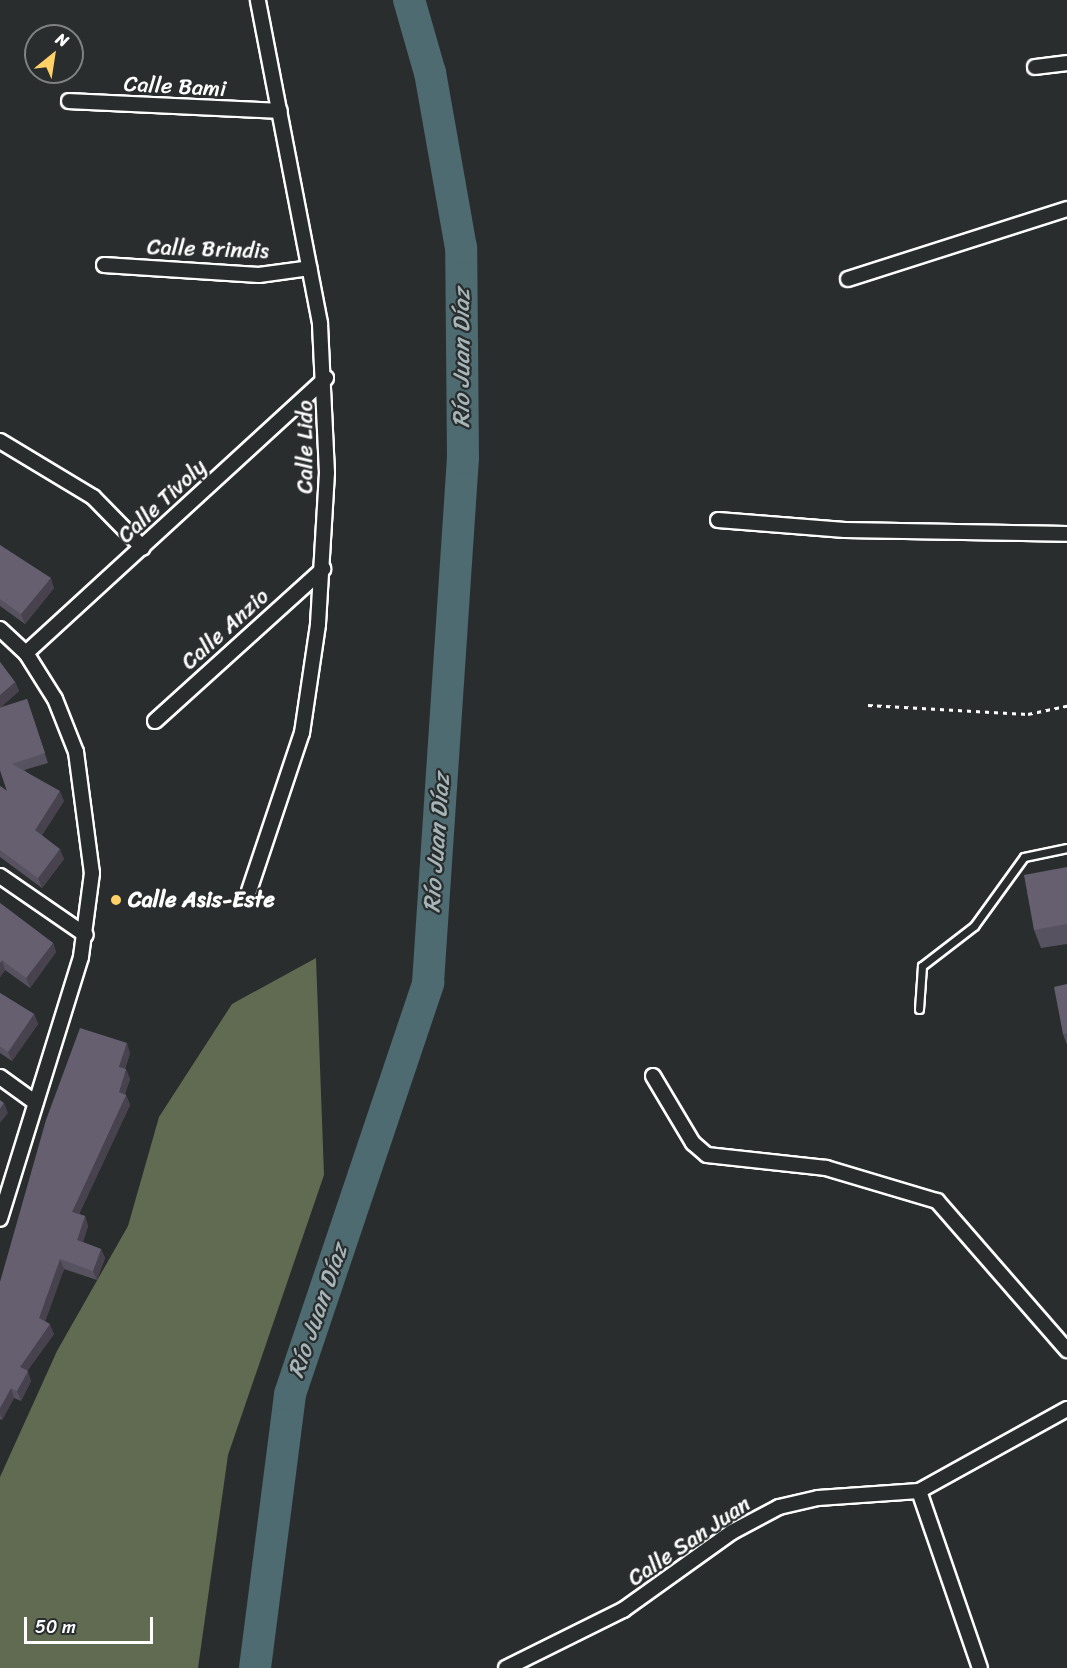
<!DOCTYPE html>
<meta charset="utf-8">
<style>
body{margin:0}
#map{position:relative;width:1067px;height:1668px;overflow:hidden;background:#2a2d2e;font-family:Sriracha,sans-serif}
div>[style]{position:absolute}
.green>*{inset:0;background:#616b51}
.river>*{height:32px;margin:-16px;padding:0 16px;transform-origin:16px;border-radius:16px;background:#4d6b70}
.path>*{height:3px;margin-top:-1.5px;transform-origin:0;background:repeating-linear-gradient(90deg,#fff 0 4.5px,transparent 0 9px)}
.roads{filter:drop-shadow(2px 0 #fff) drop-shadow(-2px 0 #fff) drop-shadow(0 2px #fff) drop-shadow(0 -2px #fff)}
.lane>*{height:7px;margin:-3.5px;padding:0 3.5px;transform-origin:3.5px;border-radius:3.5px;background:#2a2d2e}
.street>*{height:14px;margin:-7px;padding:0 7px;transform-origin:7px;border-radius:7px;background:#2a2d2e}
.wall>*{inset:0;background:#575260}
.shaded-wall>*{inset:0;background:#47424e}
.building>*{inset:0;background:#655f70}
.dots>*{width:16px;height:16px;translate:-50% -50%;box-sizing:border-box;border:3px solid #2a2d2e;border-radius:50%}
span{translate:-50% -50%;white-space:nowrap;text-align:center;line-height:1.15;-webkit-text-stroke:4.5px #2a2d2e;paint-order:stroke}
.street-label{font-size:22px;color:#fff}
.poi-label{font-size:22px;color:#fff;font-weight:700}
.left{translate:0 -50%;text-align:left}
.water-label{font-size:24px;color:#a6b5b8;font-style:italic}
.north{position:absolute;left:24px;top:24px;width:60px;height:60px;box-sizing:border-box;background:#2a2d2e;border:2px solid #7f8182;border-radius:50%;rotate:30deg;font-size:16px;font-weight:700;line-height:24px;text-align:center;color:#fff}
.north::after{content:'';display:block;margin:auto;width:21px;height:27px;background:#ffd166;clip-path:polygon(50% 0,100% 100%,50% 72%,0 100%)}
.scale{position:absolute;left:24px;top:1617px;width:129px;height:27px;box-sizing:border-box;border:3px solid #fff;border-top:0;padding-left:8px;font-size:18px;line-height:21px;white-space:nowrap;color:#fff;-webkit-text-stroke:4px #2a2d2e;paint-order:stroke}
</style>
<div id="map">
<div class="green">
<div style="clip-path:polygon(316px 958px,324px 1175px,228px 1455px,198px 1668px,0 1668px,0 1477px,57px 1351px,128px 1226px,159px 1117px,232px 1004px)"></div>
</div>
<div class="river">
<div style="left:255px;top:1668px;width:276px;rotate:-82.7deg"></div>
<div style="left:290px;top:1394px;width:434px;rotate:-71.4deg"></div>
<div style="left:428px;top:983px;width:526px;rotate:-86.19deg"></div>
<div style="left:463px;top:458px;width:210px;rotate:-90.5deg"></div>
<div style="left:461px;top:248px;width:178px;rotate:-100deg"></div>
<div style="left:430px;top:73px;width:76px;rotate:-106deg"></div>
</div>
<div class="path">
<div style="left:868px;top:705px;width:160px;rotate:3.2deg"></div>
<div style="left:1028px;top:714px;width:40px;rotate:-12deg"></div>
</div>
<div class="roads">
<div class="lane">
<div style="left:919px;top:1009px;width:43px;rotate:-86deg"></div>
<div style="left:922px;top:966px;width:66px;rotate:-37.6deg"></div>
<div style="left:974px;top:926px;width:85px;rotate:-54.1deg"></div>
<div style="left:1024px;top:857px;width:44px;rotate:-11.8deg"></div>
</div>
<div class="street">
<div style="left:1035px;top:67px;width:32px;rotate:-7deg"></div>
<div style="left:69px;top:101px;width:211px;rotate:2.7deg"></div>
<div style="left:104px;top:265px;width:155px;rotate:3.7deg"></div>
<div style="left:259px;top:275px;width:51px;rotate:-7.8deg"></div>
<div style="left:848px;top:279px;width:230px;rotate:-17.7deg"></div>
<div style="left:0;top:441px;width:109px;rotate:31.1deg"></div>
<div style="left:93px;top:497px;width:71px;rotate:45.6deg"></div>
<div style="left:718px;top:520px;width:127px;rotate:4.5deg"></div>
<div style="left:845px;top:530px;width:222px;rotate:1deg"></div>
<div style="left:0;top:629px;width:35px;rotate:43deg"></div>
<div style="left:26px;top:653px;width:54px;rotate:57.8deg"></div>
<div style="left:55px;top:699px;width:57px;rotate:68.4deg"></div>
<div style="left:76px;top:752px;width:122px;rotate:82.5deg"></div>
<div style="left:92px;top:873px;width:85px;rotate:97.5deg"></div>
<div style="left:81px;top:957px;width:274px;rotate:107.2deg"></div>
<div style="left:26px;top:653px;width:407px;rotate:-42.5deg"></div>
<div style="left:155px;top:721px;width:227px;rotate:-42.1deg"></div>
<div style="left:0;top:876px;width:104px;rotate:34.5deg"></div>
<div style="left:249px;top:891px;width:167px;rotate:-71.5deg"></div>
<div style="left:302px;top:733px;width:110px;rotate:-81.6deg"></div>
<div style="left:318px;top:624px;width:151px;rotate:-86.6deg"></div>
<div style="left:327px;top:473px;width:150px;rotate:-92.7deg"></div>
<div style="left:320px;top:323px;width:329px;rotate:-100.9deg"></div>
<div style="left:653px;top:1076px;width:78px;rotate:59.2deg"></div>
<div style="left:693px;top:1143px;width:18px;rotate:41deg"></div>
<div style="left:707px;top:1155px;width:120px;rotate:6.2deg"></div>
<div style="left:826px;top:1168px;width:116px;rotate:16.6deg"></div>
<div style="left:937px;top:1201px;width:198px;rotate:48.9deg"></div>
<div style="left:0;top:1077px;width:44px;rotate:35.8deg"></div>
<div style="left:919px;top:1491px;width:187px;rotate:71deg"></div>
<div style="left:506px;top:1668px;width:131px;rotate:-26.4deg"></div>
<div style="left:623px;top:1610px;width:134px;rotate:-35.6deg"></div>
<div style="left:732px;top:1532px;width:53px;rotate:-28deg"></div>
<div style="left:779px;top:1507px;width:40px;rotate:-13deg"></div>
<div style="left:818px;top:1498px;width:101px;rotate:-4deg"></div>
<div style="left:919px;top:1491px;width:169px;rotate:-29deg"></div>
</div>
</div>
<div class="wall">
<div style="clip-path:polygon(0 545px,54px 588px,25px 624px,0 606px)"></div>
<div style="clip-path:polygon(0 662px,15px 682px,19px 691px,1px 707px,27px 699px,48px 763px,24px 770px,64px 801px,42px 835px,64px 859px,42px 888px,0 857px,0 786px,7px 791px,0 770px)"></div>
<div style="clip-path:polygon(1067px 867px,1067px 944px,1041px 948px,1034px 930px)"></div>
<div style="clip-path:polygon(0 903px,53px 943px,56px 952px,30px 988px,5px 970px,0 977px)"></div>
<div style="clip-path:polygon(1067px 984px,1067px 1045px,1063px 1034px)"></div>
<div style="clip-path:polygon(0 993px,34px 1014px,38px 1024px,12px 1061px,0 1053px)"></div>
<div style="clip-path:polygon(130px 1053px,125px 1069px,130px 1079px,125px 1094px,126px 1095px,130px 1105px,79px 1214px,85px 1216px,88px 1226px,83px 1242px,101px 1249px,105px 1258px,97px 1280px,64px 1269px,45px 1321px,54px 1334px,27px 1371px,31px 1381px,21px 1401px,14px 1398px,2px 1420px,0 1419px,0 1282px)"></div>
</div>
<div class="shaded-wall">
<div style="clip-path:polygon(51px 578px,54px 588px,25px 624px,21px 614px)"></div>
<div style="clip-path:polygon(15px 682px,19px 691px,0 708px,0 695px)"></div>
<div style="clip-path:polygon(60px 791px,64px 801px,39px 839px,35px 830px)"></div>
<div style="clip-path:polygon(60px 849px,64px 859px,42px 888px,38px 878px)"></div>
<div style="clip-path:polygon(53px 943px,56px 952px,30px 988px,26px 978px)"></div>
<div style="clip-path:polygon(2px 960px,5px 970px,0 977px,0 963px)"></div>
<div style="clip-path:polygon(34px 1014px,38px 1024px,12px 1061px,8px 1052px)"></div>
<div style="clip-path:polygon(127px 1043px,130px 1053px,122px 1077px,119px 1067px)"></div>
<div style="clip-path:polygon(126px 1069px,130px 1079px,122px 1102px,119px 1092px)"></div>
<div style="clip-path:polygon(126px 1095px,130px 1105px,76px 1221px,72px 1212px)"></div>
<div style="clip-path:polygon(4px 1103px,8px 1113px,0 1123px,0 1109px)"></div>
<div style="clip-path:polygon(85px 1216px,88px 1226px,80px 1250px,77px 1240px)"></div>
<div style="clip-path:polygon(101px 1249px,105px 1258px,97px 1280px,93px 1271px)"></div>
<div style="clip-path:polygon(60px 1259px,64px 1269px,43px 1328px,39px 1318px)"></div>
<div style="clip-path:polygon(50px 1324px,54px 1334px,23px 1377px,20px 1367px)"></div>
<div style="clip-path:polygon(28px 1371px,31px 1381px,21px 1401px,17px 1391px)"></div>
<div style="clip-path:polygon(11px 1388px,14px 1398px,2px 1420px,0 1414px,0 1408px)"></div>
</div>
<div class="building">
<div style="clip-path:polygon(0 545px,51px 578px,21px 614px,0 599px)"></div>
<div style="clip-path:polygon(0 662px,15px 682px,0 695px)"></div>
<div style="clip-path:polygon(27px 699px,45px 753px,12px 764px,60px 791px,35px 830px,60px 849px,38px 878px,0 850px,0 786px,7px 791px,0 770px,0 708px)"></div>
<div style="clip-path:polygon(1067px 867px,1067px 924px,1034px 930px,1024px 875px)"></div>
<div style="clip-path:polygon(0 903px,53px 943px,26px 978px,2px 960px,0 963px)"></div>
<div style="clip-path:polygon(1067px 984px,1067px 1033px,1063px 1034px,1054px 987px)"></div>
<div style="clip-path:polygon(0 993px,34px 1014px,8px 1052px,0 1046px)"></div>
<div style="clip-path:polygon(80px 1028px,127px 1043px,119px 1067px,126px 1069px,119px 1092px,126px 1095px,72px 1212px,85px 1216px,77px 1240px,101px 1249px,93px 1271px,60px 1259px,39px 1318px,50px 1324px,20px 1367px,28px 1371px,17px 1391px,11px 1388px,0 1408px,0 1282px,46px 1120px)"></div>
<div style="clip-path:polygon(0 1100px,4px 1103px,0 1109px)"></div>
</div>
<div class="dots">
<div style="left:116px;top:900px;background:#ffd166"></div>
</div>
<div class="street-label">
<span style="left:175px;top:86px;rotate:3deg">Calle Bami</span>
<span style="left:208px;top:249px;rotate:2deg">Calle Brindis</span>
<span style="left:305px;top:447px;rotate:-90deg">Calle Lido</span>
<span style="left:162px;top:501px;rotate:-43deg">Calle Tivoly</span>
<span style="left:225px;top:629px;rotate:-42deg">Calle Anzio</span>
<span style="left:689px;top:1541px;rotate:-34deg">Calle San Juan</span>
</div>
<div class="poi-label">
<span class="left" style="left:128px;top:900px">Calle Asis-Este</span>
</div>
<div class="water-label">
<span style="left:462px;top:358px;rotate:-90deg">Río Juan Díaz</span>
<span style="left:437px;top:843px;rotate:-86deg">Río Juan Díaz</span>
<span style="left:318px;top:1311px;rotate:-71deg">Río Juan Díaz</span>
</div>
<div class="north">N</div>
<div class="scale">50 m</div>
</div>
